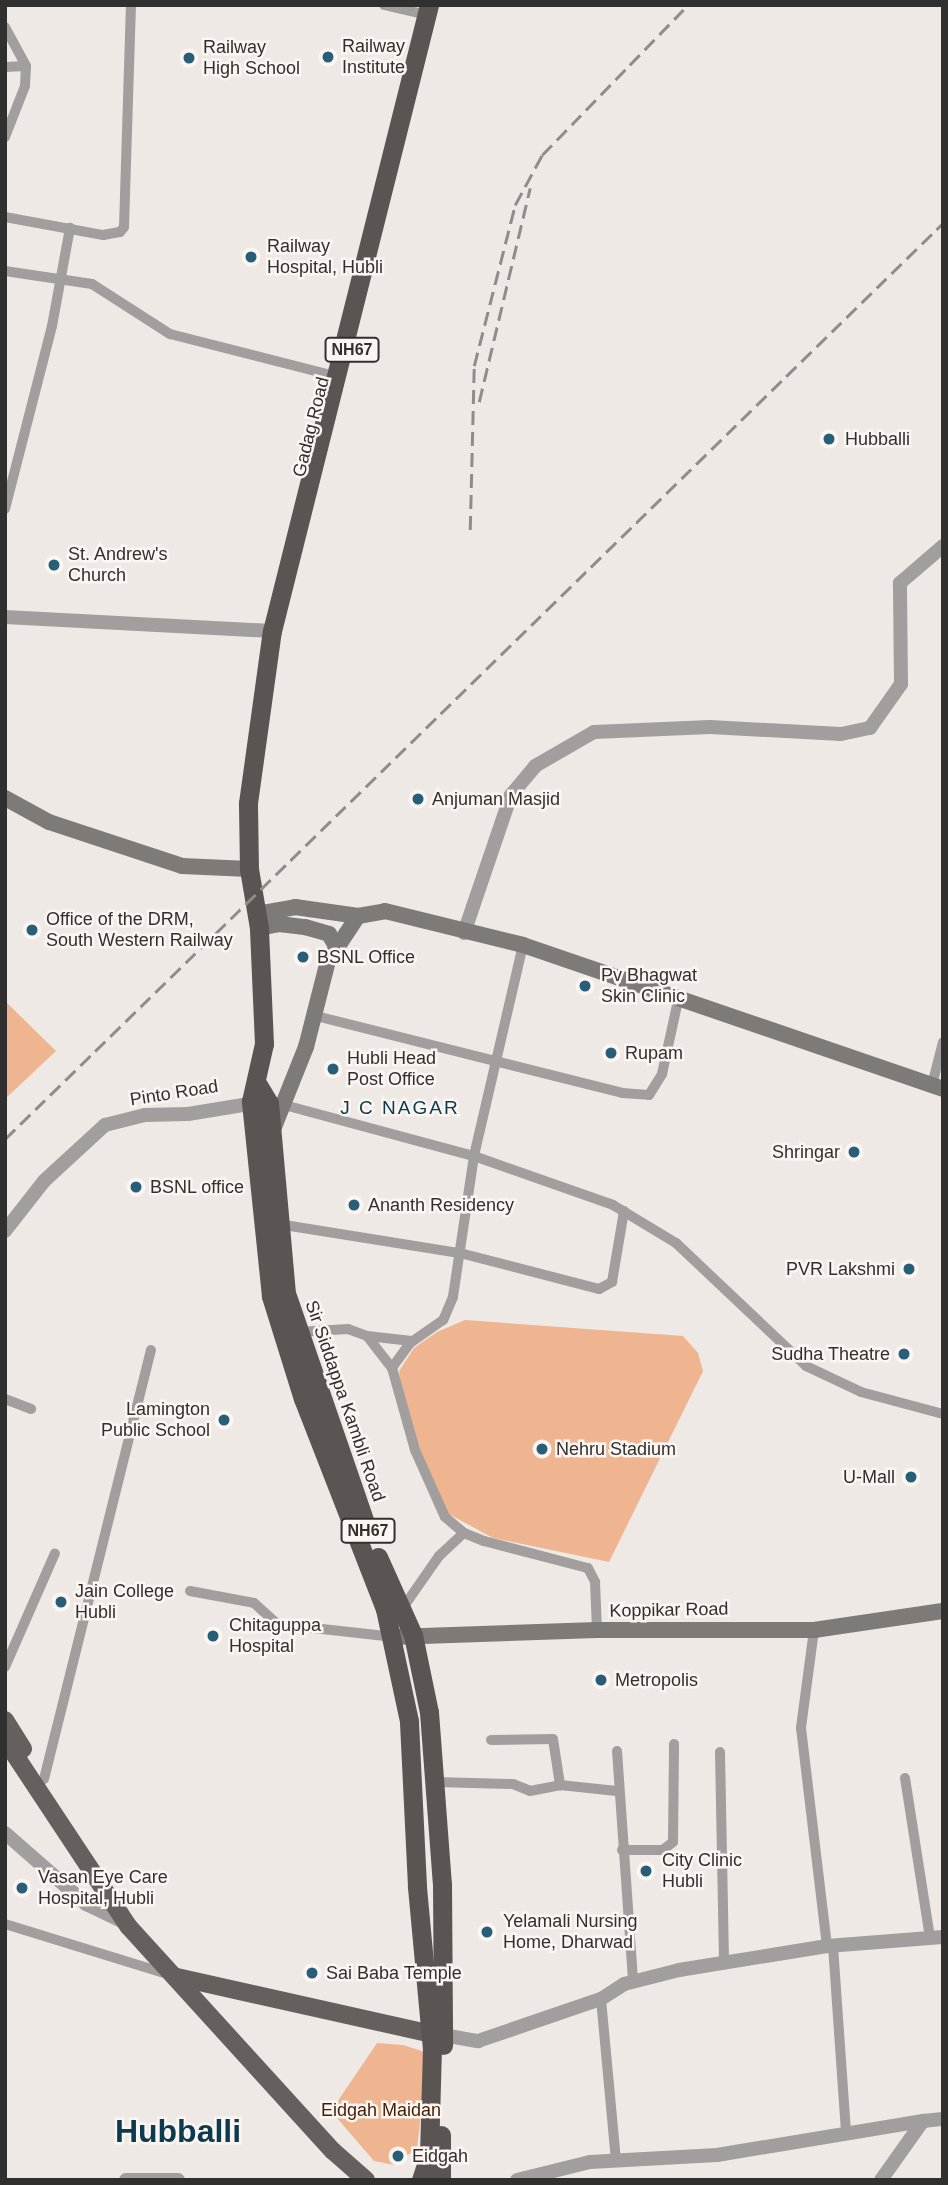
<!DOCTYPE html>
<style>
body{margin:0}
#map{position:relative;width:948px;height:2185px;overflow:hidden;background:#efe9e5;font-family:Arial,sans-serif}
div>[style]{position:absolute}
.green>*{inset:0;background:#efb490}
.minor>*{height:10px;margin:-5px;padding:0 5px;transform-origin:5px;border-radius:5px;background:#a19e9d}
.tertiary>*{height:14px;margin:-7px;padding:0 7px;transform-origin:7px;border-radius:7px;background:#a19e9d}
.secondary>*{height:16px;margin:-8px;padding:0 8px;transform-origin:8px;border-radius:8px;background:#7e7a78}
.primary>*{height:18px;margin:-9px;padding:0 9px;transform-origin:9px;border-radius:9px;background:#65605e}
.trunk>*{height:19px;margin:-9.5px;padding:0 9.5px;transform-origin:9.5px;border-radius:9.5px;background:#5a5553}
.rail>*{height:2.5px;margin-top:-1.25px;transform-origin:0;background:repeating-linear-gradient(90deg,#908c8a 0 14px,transparent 0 21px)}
.dots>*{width:19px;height:19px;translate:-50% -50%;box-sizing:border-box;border:4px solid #fcf6f2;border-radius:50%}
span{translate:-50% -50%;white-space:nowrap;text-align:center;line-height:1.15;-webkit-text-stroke:5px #fcf6f2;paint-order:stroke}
.shield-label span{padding:2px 5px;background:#fcf6f2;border:2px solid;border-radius:5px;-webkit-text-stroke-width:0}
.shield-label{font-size:16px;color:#32302f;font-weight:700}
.poi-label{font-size:18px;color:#32302f}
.left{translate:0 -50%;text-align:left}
.right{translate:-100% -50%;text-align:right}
.street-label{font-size:18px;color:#32302f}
.park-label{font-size:18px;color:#441e03}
.neighbourhood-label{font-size:19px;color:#0c3a4f;letter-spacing:2px}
.town-label{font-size:32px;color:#0c3a4f;font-weight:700}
.frame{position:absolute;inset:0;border:7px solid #32302f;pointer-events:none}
</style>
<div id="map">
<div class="green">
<div style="clip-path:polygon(5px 1001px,56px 1051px,5px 1099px)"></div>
<div style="clip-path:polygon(465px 1320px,683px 1336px,698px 1353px,703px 1371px,609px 1562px,493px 1538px,447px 1513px,438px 1501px,402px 1397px,399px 1371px,414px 1348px,437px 1332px)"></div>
<div style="clip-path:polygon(377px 2043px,403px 2045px,428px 2053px,417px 2148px,395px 2165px,374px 2161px,331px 2111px)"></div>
</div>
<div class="minor">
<div style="left:384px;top:5px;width:44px;rotate:13.1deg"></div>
<div style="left:5px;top:27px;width:44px;rotate:61.7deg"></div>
<div style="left:26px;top:66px;width:20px;rotate:93deg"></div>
<div style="left:25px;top:86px;width:55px;rotate:111.4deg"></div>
<div style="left:5px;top:67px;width:21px;rotate:-3deg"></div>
<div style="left:5px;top:217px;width:100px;rotate:10.4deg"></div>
<div style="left:103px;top:235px;width:17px;rotate:-10deg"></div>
<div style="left:120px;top:232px;width:6px;rotate:-51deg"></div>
<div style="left:124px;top:227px;width:222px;rotate:-88.2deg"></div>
<div style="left:5px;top:271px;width:88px;rotate:8.5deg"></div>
<div style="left:92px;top:284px;width:93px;rotate:32.7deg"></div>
<div style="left:170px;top:334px;width:170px;rotate:14.3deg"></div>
<div style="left:5px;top:509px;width:189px;rotate:-75.6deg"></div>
<div style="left:52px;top:326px;width:100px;rotate:-79.6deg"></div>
<div style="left:523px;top:945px;width:217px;rotate:103.1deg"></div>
<div style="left:474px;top:1156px;width:143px;rotate:98.5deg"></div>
<div style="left:453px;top:1297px;width:25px;rotate:113deg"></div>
<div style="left:443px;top:1320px;width:40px;rotate:145.1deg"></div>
<div style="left:410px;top:1343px;width:31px;rotate:126deg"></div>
<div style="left:392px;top:1368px;width:85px;rotate:74.3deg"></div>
<div style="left:415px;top:1450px;width:73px;rotate:65.9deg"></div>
<div style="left:445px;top:1517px;width:25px;rotate:40deg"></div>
<div style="left:464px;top:1533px;width:22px;rotate:22deg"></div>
<div style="left:484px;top:1541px;width:107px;rotate:14.6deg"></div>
<div style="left:588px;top:1568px;width:16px;rotate:63deg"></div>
<div style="left:595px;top:1582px;width:48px;rotate:87.6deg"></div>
<div style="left:312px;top:1015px;width:320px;rotate:14.1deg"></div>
<div style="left:622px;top:1093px;width:27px;rotate:4deg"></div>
<div style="left:649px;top:1095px;width:25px;rotate:-58deg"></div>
<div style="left:662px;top:1074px;width:80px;rotate:-77.7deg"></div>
<div style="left:932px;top:1085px;width:44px;rotate:-75.7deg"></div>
<div style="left:277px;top:1103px;width:204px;rotate:15.1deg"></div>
<div style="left:474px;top:1156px;width:147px;rotate:19.4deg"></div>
<div style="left:613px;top:1205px;width:74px;rotate:31.1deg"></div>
<div style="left:676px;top:1243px;width:179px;rotate:43.4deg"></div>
<div style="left:806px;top:1366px;width:61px;rotate:25.3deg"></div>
<div style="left:861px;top:1392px;width:85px;rotate:15deg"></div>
<div style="left:278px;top:1224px;width:184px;rotate:9.1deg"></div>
<div style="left:460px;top:1253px;width:144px;rotate:14.5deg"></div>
<div style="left:599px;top:1289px;width:15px;rotate:-28deg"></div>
<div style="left:612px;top:1282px;width:72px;rotate:-80.4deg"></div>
<div style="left:298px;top:1332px;width:50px;rotate:-3.4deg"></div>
<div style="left:348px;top:1329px;width:20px;rotate:20deg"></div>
<div style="left:367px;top:1336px;width:41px;rotate:52deg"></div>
<div style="left:367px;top:1336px;width:45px;rotate:6.3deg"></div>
<div style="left:5px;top:1399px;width:28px;rotate:21deg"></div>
<div style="left:190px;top:1591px;width:65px;rotate:10.6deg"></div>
<div style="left:254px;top:1603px;width:31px;rotate:42deg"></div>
<div style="left:277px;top:1624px;width:118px;rotate:6.3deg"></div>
<div style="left:400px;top:1612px;width:68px;rotate:-55.1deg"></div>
<div style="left:439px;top:1556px;width:34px;rotate:-43deg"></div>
<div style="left:814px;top:1630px;width:99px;rotate:97.6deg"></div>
<div style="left:801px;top:1728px;width:220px;rotate:83.2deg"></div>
<div style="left:5px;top:1667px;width:124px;rotate:-66.3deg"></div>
<div style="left:491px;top:1740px;width:62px;rotate:-0.9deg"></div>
<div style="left:553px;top:1739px;width:47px;rotate:81.3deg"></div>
<div style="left:560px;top:1785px;width:57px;rotate:6deg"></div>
<div style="left:617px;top:1751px;width:232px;rotate:86deg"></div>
<div style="left:720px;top:1752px;width:211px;rotate:88.9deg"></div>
<div style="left:905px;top:1778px;width:162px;rotate:81.1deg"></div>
<div style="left:44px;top:1779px;width:442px;rotate:-76deg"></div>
<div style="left:434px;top:1782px;width:79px;rotate:1.5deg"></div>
<div style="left:513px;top:1784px;width:18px;rotate:22deg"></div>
<div style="left:530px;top:1791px;width:31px;rotate:-11deg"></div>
<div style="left:622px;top:1850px;width:41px"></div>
<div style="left:663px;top:1850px;width:13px;rotate:-39deg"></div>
<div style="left:673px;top:1842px;width:98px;rotate:-89.4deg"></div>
<div style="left:5px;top:1924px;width:174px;rotate:17.1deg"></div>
<div style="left:833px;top:1946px;width:188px;rotate:86deg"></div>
<div style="left:601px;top:1999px;width:162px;rotate:84.7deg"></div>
</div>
<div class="tertiary">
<div style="left:5px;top:617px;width:267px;rotate:3deg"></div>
<div style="left:464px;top:933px;width:146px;rotate:-71.2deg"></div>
<div style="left:511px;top:795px;width:38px;rotate:-50deg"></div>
<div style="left:535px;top:766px;width:68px;rotate:-30deg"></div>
<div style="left:594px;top:732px;width:116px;rotate:-2.5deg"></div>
<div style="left:710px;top:727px;width:131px;rotate:3.1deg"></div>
<div style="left:841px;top:734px;width:30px;rotate:-12deg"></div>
<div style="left:870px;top:728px;width:54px;rotate:-54.8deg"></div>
<div style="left:901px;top:684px;width:101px;rotate:-90.6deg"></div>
<div style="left:900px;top:583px;width:57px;rotate:-40.7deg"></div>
<div style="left:5px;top:1231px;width:63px;rotate:-52deg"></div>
<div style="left:44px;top:1181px;width:83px;rotate:-42.6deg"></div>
<div style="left:105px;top:1125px;width:41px;rotate:-14deg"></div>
<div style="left:145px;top:1115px;width:43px;rotate:-1.3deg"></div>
<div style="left:188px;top:1114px;width:74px;rotate:-9.3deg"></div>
<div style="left:5px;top:1833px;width:108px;rotate:41.2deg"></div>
<div style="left:86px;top:1904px;width:44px;rotate:25.4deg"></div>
<div style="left:443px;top:2035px;width:36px;rotate:10deg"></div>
<div style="left:478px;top:2041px;width:130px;rotate:-18.9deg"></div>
<div style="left:601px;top:1999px;width:27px;rotate:-33deg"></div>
<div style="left:624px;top:1984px;width:57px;rotate:-14.3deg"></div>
<div style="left:679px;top:1970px;width:150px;rotate:-9.2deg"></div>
<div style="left:827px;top:1946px;width:116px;rotate:-4.4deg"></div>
<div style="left:126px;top:2180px;width:52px"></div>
<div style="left:517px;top:2180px;width:75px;rotate:-13.9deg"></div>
<div style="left:590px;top:2162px;width:127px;rotate:-3.2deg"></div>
<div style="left:717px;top:2155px;width:209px;rotate:-9.4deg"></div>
<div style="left:881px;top:2180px;width:72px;rotate:-54.6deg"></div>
<div style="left:923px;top:2121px;width:20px;rotate:-6deg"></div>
</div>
<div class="secondary">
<div style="left:5px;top:798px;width:50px;rotate:28.6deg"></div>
<div style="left:49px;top:822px;width:140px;rotate:18.3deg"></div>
<div style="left:182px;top:866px;width:67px;rotate:2.6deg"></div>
<div style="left:257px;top:914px;width:39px;rotate:-10deg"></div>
<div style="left:295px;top:907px;width:64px;rotate:8.1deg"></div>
<div style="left:358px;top:916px;width:27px;rotate:-10deg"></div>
<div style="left:385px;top:911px;width:142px;rotate:13.8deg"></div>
<div style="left:523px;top:945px;width:444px;rotate:18.9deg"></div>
<div style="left:259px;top:928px;width:20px;rotate:-11deg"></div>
<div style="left:279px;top:924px;width:26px;rotate:7deg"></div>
<div style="left:305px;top:927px;width:25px;rotate:16deg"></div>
<div style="left:329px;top:934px;width:16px;rotate:60deg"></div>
<div style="left:272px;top:1132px;width:92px;rotate:-68.2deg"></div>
<div style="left:306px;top:1047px;width:89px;rotate:-75.7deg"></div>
<div style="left:328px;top:961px;width:54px;rotate:-56.3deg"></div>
<div style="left:394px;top:1637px;width:203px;rotate:-2deg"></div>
<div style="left:597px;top:1630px;width:217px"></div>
<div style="left:814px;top:1630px;width:130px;rotate:-8.4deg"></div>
</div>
<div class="primary">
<div style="left:5px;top:1720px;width:34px;rotate:58deg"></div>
<div style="left:5px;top:1740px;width:224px;rotate:56.5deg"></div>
<div style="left:129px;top:1927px;width:303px;rotate:47.7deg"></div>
<div style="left:333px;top:2151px;width:44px;rotate:41.3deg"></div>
<div style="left:177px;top:1977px;width:260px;rotate:12.6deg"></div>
</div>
<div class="trunk">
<div style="left:258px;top:1085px;width:21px;rotate:59deg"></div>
<div style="left:269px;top:1103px;width:191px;rotate:84.9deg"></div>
<div style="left:286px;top:1293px;width:239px;rotate:71deg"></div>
<div style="left:378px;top:1557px;width:85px;rotate:65.8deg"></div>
<div style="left:413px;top:1635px;width:79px;rotate:78.3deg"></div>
<div style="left:429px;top:1712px;width:172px;rotate:85.7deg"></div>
<div style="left:442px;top:1884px;width:161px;rotate:89.6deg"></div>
<div style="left:421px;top:2180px;width:26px;rotate:-72deg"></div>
<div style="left:429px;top:2155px;width:106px;rotate:-88.4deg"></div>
<div style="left:432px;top:2049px;width:164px;rotate:-95.3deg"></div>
<div style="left:417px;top:1886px;width:165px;rotate:-92.8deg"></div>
<div style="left:409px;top:1721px;width:115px;rotate:-102.1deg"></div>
<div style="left:385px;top:1609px;width:225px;rotate:-111.3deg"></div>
<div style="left:303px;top:1399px;width:108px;rotate:-107.3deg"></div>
<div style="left:271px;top:1296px;width:196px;rotate:-95.9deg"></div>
<div style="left:251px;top:1101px;width:58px;rotate:-77.2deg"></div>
<div style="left:264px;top:1044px;width:116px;rotate:-92.5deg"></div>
<div style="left:259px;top:928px;width:60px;rotate:-99.6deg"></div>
<div style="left:249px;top:869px;width:66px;rotate:-90.9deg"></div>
<div style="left:248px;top:803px;width:174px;rotate:-82.1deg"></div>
<div style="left:272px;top:631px;width:645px;rotate:-75.92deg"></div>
<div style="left:441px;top:2180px;width:45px;rotate:-90deg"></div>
</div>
<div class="rail">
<div style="left:479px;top:402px;width:220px;rotate:-76.6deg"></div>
<div style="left:470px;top:530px;width:164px;rotate:-88.6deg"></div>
<div style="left:474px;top:366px;width:166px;rotate:-75.7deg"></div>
<div style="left:515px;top:205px;width:57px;rotate:-61.6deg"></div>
<div style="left:542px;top:155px;width:209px;rotate:-45.8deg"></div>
<div style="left:5px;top:1139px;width:1311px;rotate:-44.32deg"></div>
</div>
<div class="dots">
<div style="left:328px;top:57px;background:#275e78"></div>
<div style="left:189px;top:58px;background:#275e78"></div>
<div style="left:251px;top:257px;background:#275e78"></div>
<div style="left:829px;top:439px;background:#275e78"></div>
<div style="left:54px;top:565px;background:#275e78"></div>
<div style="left:418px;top:799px;background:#275e78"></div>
<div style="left:32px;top:930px;background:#275e78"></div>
<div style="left:303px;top:957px;background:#275e78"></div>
<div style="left:585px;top:986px;background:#275e78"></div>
<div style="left:611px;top:1053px;background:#275e78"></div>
<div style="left:333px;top:1069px;background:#275e78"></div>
<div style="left:854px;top:1152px;background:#275e78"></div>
<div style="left:136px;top:1187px;background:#275e78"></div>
<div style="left:354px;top:1205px;background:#275e78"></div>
<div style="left:909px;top:1269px;background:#275e78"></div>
<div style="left:904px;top:1354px;background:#275e78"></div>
<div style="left:224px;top:1420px;background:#275e78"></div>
<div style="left:542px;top:1449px;background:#275e78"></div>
<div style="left:911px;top:1477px;background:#275e78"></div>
<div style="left:61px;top:1602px;background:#275e78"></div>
<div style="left:213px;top:1636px;background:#275e78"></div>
<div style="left:601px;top:1680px;background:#275e78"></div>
<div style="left:646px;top:1871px;background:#275e78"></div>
<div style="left:22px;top:1888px;background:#275e78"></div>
<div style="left:487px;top:1932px;background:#275e78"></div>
<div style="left:312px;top:1973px;background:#275e78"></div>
<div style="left:398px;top:2156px;background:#275e78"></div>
</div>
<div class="shield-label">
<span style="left:352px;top:350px">NH67</span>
<span style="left:368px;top:1531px">NH67</span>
</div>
<div class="poi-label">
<span class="left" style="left:342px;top:57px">Railway<br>Institute</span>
<span class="left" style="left:203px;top:58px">Railway<br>High School</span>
<span class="left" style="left:267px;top:257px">Railway<br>Hospital, Hubli</span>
<span class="left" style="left:845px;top:439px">Hubballi</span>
<span class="left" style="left:68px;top:565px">St. Andrew's<br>Church</span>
<span class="left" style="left:432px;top:799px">Anjuman Masjid</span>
<span class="left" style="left:46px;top:930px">Office of the DRM,<br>South Western Railway</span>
<span class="left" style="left:317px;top:957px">BSNL Office</span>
<span class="left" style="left:601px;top:986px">Pv Bhagwat<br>Skin Clinic</span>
<span class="left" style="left:625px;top:1053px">Rupam</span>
<span class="left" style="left:347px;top:1069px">Hubli Head<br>Post Office</span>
<span class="right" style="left:840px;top:1152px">Shringar</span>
<span class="left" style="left:150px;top:1187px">BSNL office</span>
<span class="left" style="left:368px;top:1205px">Ananth Residency</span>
<span class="right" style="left:895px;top:1269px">PVR Lakshmi</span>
<span class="right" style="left:890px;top:1354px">Sudha Theatre</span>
<span class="right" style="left:210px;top:1420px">Lamington<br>Public School</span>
<span class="left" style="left:556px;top:1449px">Nehru Stadium</span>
<span class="right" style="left:895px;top:1477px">U-Mall</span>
<span class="left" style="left:75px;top:1602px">Jain College<br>Hubli</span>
<span class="left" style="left:229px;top:1636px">Chitaguppa<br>Hospital</span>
<span class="left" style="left:615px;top:1680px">Metropolis</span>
<span class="left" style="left:662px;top:1871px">City Clinic<br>Hubli</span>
<span class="left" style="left:38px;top:1888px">Vasan Eye Care<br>Hospital, Hubli</span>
<span class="left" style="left:503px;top:1932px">Yelamali Nursing<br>Home, Dharwad</span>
<span class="left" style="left:326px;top:1973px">Sai Baba Temple</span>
<span class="left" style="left:412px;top:2156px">Eidgah</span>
</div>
<div class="street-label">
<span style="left:311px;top:427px;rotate:-76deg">Gadag Road</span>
<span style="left:174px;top:1093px;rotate:-9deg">Pinto Road</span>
<span style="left:345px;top:1401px;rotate:71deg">Sir Siddappa Kambli Road</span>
<span style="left:669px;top:1610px;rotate:-1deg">Koppikar Road</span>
</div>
<div class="park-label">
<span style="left:381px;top:2110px">Eidgah Maidan</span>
</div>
<div class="neighbourhood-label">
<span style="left:400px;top:1108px">J C NAGAR</span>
</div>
<div class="town-label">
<span style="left:178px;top:2131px">Hubballi</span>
</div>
<div class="frame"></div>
</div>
